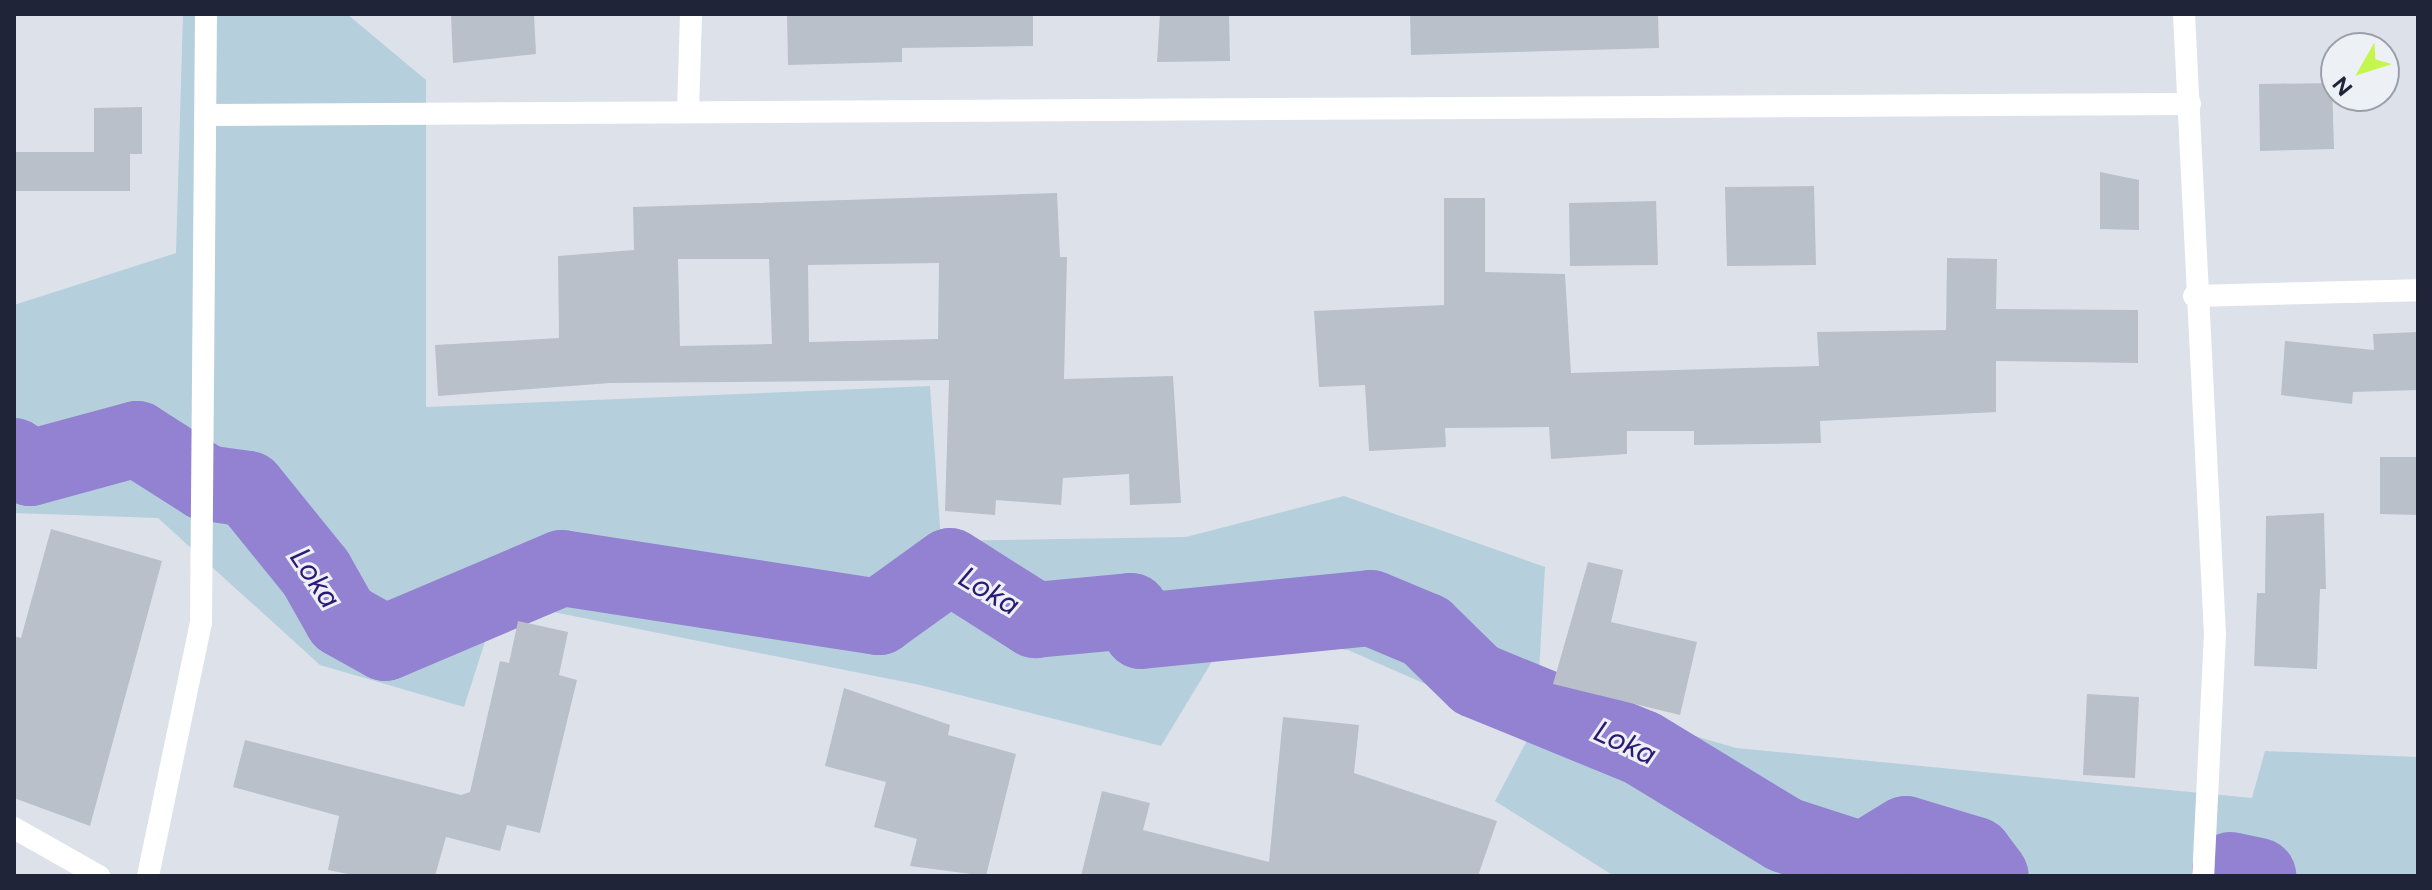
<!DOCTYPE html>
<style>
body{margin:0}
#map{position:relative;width:2432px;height:890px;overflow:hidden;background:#dde2ea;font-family:Figtree,sans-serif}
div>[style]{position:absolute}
.green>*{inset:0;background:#b5cfdc}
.river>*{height:76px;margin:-38px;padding:0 38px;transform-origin:38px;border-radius:38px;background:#9282d1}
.building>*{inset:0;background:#b9c0ca}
.minor>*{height:22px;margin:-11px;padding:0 11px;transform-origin:11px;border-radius:11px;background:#fff}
span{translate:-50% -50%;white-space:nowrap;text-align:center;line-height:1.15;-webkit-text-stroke:6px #edf1f6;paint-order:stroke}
.water-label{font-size:30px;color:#2c1876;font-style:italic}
.frame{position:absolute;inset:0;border:16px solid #1f2439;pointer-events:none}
.north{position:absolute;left:2320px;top:32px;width:80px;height:80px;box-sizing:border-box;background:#edf1f6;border:2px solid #9b9faa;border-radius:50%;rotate:231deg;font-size:22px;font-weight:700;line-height:32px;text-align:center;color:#1f2439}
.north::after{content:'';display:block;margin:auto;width:28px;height:36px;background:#c5f64f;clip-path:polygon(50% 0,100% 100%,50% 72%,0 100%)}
</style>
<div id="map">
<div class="green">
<div style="clip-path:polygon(183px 14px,347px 14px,426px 80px,426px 407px,930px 386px,941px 541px,1186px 537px,1344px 496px,1545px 567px,1538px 690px,1736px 748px,2252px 798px,2265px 751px,2418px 757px,2418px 876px,1614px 876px,1495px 801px,1532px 731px,1348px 650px,1228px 635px,1161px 746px,920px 685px,498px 601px,464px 707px,320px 665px,158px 518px,14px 513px,14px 305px,176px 253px)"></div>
</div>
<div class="river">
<div style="left:14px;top:456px;width:20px;rotate:37deg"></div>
<div style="left:30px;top:468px;width:111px;rotate:-15.2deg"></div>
<div style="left:137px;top:439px;width:82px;rotate:32.5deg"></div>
<div style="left:206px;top:483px;width:42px;rotate:8.1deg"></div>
<div style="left:248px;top:489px;width:108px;rotate:51deg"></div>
<div style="left:316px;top:573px;width:53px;rotate:60.5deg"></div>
<div style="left:342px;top:619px;width:49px;rotate:29.2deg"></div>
<div style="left:385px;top:643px;width:192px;rotate:-23deg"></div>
<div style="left:562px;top:568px;width:321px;rotate:8.8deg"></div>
<div style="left:879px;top:617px;width:87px;rotate:-35.7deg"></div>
<div style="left:950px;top:566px;width:101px;rotate:32.4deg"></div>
<div style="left:1035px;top:620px;width:96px;rotate:-5.4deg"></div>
<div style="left:1131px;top:611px;width:22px;rotate:63deg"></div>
<div style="left:1141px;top:631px;width:231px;rotate:-5.7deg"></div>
<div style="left:1371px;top:608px;width:60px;rotate:22.7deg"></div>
<div style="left:1426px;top:631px;width:70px;rotate:44.4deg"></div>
<div style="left:1476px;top:680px;width:179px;rotate:22.3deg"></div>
<div style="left:1642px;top:748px;width:167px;rotate:31.3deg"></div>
<div style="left:1785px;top:835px;width:82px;rotate:17.8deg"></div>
<div style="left:1863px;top:860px;width:50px;rotate:-31.2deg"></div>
<div style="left:1906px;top:834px;width:72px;rotate:16.9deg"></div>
<div style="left:1975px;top:855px;width:26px;rotate:53deg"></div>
<div style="left:2230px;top:870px;width:29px;rotate:12deg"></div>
</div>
<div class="building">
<div style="clip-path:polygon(451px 14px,534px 14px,536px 54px,453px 63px)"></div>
<div style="clip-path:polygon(787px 14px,1033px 14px,1033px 46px,902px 48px,902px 62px,788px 65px)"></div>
<div style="clip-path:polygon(1160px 14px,1229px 14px,1230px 61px,1157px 62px)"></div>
<div style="clip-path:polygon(1410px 14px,1658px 14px,1659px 48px,1411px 55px)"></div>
<div style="clip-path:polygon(2332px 83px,2334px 149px,2260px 151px,2259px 84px)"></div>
<div style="clip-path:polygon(142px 107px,142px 154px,130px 154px,130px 191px,14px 191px,14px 152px,94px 152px,94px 108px)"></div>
<div style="clip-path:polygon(2100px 172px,2139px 180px,2139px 230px,2100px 229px)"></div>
<div style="clip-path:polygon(1814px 186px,1816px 265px,1727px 266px,1725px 187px)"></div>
<div style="clip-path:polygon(evenodd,1057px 193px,1060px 257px,1067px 257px,1064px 379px,1173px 376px,1181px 503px,1130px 505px,1129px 474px,1063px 478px,1061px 505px,996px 500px,995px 515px,945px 511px,949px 380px,610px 383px,438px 396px,435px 345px,559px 338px,558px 256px,634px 250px,633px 207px,1057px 193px,678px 259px,769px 259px,772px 344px,680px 346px,678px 259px,1057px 193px,939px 263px,938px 339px,809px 342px,808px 265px,939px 263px)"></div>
<div style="clip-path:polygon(1444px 198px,1485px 198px,1485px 272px,1565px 274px,1571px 373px,1819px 366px,1817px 332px,1946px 330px,1947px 258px,1997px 259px,1996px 309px,2138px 310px,2138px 363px,1996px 361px,1996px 412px,1820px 421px,1821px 443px,1694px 445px,1694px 431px,1627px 431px,1627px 454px,1551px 459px,1549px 427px,1445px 428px,1446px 447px,1369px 451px,1365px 385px,1319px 387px,1314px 311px,1444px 305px)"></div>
<div style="clip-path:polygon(1656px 201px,1658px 265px,1570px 266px,1569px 203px)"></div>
<div style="clip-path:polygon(2418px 332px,2418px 390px,2353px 392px,2352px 404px,2281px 395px,2285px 341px,2374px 350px,2373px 334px)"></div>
<div style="clip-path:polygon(2380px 457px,2418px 457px,2418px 515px,2380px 514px)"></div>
<div style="clip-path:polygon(2324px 513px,2326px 589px,2320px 589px,2317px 669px,2254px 666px,2257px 593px,2265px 593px,2266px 516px)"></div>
<div style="clip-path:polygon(51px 529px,162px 561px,90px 826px,14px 798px,14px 636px,21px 638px)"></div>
<div style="clip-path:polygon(1588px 562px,1623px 570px,1611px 622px,1697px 642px,1680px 715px,1553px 684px)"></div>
<div style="clip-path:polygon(518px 621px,568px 632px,559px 675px,577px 680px,540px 833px,507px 825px,500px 851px,446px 837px,435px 876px,358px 876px,328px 870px,339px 816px,233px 787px,245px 740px,461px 795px,470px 792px,500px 661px,509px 663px)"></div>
<div style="clip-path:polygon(844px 688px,950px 725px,948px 735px,1016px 754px,986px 876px,910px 866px,917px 839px,874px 827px,886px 782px,825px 766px)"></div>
<div style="clip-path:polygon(2087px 694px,2139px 697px,2135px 778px,2083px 775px)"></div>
<div style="clip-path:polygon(1283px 717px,1359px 725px,1354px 773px,1497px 821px,1478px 876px,1081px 876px,1102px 791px,1150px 803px,1143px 830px,1269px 862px)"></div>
</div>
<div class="minor">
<div style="left:2184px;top:14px;width:621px;rotate:87.14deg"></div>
<div style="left:2215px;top:634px;width:242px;rotate:92.8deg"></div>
<div style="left:688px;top:111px;width:97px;rotate:-88.2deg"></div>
<div style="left:207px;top:115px;width:1983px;rotate:-0.32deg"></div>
<div style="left:2194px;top:296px;width:224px;rotate:-1.5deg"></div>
<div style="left:14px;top:828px;width:98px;rotate:29.5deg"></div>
<div style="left:148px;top:876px;width:258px;rotate:-78.2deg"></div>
<div style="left:201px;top:623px;width:609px;rotate:-89.53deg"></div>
</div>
<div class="water-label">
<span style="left:315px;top:578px;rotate:56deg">Loka</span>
<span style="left:989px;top:591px;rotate:31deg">Loka</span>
<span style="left:1625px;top:743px;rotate:25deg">Loka</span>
</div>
<div class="frame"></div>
<div class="north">N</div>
</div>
